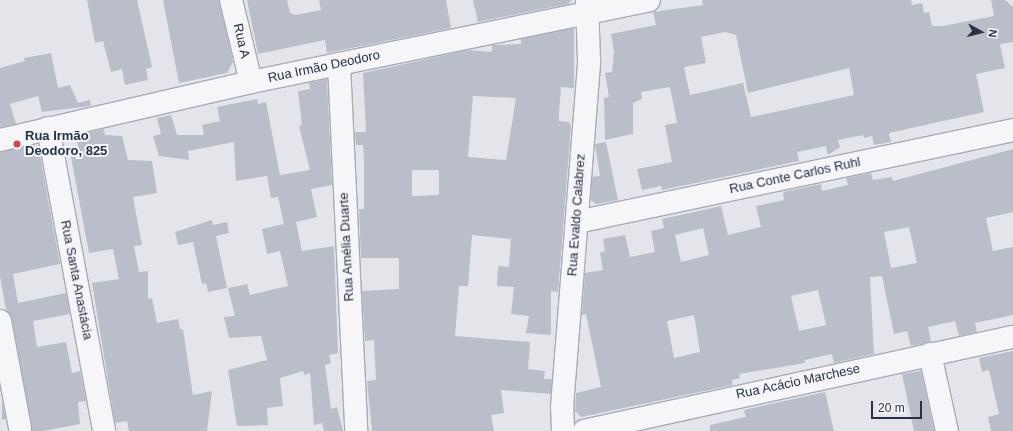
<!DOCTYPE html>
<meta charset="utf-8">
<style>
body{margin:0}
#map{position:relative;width:1013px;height:431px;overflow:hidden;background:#e3e5eb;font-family:Arial,sans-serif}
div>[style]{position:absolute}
.building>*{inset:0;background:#babec9}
.roads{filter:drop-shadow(1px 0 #a8abb6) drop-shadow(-1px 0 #a8abb6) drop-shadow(0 1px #a8abb6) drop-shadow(0 -1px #a8abb6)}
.minor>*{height:22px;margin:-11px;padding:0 11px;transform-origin:11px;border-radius:11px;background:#f6f6f9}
.dots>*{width:11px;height:11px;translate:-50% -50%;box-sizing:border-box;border:2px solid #f2f4f8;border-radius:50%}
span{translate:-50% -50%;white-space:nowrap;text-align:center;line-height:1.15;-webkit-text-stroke:4px #f2f4f8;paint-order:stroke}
.street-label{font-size:13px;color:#2a3144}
.poi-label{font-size:13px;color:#2a3144;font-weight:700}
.left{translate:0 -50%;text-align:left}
.north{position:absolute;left:961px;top:12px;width:40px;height:40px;-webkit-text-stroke:3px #f2f4f8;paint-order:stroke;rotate:97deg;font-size:11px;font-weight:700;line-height:16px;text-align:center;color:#2a3144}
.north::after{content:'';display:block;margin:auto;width:14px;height:18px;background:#2a3144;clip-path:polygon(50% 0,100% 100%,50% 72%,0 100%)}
.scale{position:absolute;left:871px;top:401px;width:51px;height:18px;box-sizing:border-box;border:2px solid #2a3144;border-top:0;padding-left:5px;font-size:12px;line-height:14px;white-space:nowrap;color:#2a3144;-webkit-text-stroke:3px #f2f4f8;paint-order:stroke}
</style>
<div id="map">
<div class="building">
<div style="clip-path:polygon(87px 0,137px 0,152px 67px,146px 69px,148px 80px,125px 85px,122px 69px,111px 72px,103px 41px,95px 43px)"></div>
<div style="clip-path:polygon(163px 0,219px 0,233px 62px,227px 73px,179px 83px)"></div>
<div style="clip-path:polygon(247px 0,287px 0,290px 13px,295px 15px,321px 10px,319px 0,446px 0,451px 28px,327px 53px,325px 40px,258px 54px)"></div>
<div style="clip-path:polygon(473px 0,572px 0,568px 4px,478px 22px)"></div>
<div style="clip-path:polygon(evenodd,702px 0,911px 0,912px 5px,922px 3px,924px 13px,929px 12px,932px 26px,943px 26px,994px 16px,991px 0,1005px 0,1013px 7px,1013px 42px,1000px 44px,1005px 68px,976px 74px,984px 112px,889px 133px,891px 142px,874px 145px,872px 136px,864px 138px,863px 135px,838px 140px,840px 147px,828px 155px,826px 146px,797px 152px,799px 161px,662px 190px,661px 186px,642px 190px,637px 169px,672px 162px,665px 125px,677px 123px,670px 87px,641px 92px,642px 99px,633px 103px,633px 134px,605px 140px,604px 98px,609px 97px,605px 73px,612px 72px,614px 51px,611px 34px,656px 25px,653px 12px,703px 5px,702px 0,725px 32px,736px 35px,748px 93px,849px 68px,854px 95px,751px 117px,743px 83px,690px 95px,684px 67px,706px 63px,701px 37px,725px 32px)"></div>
<div style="clip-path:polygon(evenodd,574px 28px,574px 88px,561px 87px,559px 114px,559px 121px,569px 122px,571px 126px,558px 292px,551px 291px,551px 335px,526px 333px,529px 316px,511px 314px,514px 287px,497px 286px,498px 266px,509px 267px,511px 239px,472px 235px,468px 286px,459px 286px,455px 336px,530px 342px,528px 369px,545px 371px,544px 379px,552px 379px,551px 394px,501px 390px,504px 413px,491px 415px,494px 431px,372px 431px,367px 381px,376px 380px,374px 340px,365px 341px,362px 291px,399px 289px,399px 258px,361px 258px,359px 209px,364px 209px,364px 161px,363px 145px,356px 145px,355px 132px,366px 132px,363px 73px,468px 50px,492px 52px,492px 45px,521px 44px,521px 39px,574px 28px,473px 96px,516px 98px,506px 160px,468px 157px,473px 96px,574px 28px,412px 170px,439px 170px,439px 195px,412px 196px,412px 170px)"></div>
<div style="clip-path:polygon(51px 53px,58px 88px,70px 85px,78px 103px,90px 100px,91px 106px,42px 112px,38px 96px,10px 104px,16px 124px,0 127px,0 68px,25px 61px,24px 58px)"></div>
<div style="clip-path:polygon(327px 79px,332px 185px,311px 189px,317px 217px,296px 222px,302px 251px,334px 246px,338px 353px,329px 355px,331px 363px,325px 365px,331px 409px,337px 407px,343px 431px,324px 431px,322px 423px,314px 425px,310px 373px,304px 375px,303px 371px,280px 378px,283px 406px,267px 408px,268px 425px,237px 426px,228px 370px,267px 360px,261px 336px,229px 338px,224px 317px,235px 316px,228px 288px,247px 284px,250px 295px,288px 286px,280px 251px,267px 254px,262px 229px,284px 224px,278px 197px,271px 198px,267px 176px,236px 181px,234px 142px,188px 151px,189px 160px,159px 156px,153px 136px,161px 134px,157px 118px,171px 115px,177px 135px,204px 135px,202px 125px,220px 121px,217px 107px,257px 99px,258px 104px,266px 102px,280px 175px,310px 170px,299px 126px,302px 125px,298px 91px,310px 89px,309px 83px)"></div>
<div style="clip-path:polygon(104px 129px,105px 135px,122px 136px,128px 160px,152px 161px,157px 193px,133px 197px,142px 245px,134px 246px,139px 272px,148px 271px,148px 299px,152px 298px,157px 323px,178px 319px,180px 329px,183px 329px,193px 395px,212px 391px,207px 431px,129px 431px,127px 421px,115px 423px,92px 283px,119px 279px,113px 249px,89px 253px,71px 157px,80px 154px,76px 135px)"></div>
<div style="clip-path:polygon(606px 142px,618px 200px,596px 204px,591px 200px,592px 177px,600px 176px,595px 144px)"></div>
<div style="clip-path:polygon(34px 145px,39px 150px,60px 264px,13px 274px,18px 303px,66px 293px,70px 314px,33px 321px,37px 347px,66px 342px,72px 373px,80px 371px,86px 401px,78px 402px,80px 424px,43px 431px,32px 431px,12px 319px,6px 310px,0 276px,0 152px)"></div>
<div style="clip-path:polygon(evenodd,1013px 149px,1013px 212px,986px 218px,993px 251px,1013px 247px,1013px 315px,975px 323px,977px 332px,959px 336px,955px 321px,928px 327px,931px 342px,911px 346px,907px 331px,894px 334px,882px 276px,870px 277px,874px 354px,834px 363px,832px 354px,805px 360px,805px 363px,739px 374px,740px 378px,732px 380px,733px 385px,581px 417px,575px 411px,576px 393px,601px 387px,586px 314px,582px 315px,585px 273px,603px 270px,600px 253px,605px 251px,603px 239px,625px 235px,630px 257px,655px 252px,651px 231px,664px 228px,662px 219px,721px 206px,728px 235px,761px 227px,756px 206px,784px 200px,783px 192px,821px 184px,822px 191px,848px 185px,846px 178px,871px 173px,873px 180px,892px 177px,893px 181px,1013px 149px,909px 227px,917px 263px,891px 268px,884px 232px,909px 227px,1013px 149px,703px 228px,709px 255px,681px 262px,675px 235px,703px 228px,1013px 149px,818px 290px,826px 325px,799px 331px,791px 296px,818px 290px,1013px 149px,694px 315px,700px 352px,674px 358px,667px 321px,694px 315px)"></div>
<div style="clip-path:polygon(212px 220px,213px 225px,227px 222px,229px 233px,216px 236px,227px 288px,208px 292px,206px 283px,202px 284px,193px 242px,178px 245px,175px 232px)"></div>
<div style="clip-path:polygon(1013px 351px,1013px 431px,991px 431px,988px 417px,999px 414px,989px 370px,982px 372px,979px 358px)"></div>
<div style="clip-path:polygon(921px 371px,934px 431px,914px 431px,902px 374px)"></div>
<div style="clip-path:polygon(825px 392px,834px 431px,710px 431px,710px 425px,746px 417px,744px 410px)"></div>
<div style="clip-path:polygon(2px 399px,6px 419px,2px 420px)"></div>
</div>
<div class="roads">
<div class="minor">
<div style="left:231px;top:0;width:84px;rotate:76.3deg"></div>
<div style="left:339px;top:64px;width:367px;rotate:87.3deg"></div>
<div style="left:48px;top:128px;width:308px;rotate:79.5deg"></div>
<div style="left:0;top:140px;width:258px;rotate:-13deg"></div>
<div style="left:251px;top:82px;width:406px;rotate:-11.6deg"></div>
<div style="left:577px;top:222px;width:446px;rotate:-11.9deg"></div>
<div style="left:0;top:321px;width:109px;rotate:79.4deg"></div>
<div style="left:930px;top:354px;width:79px;rotate:77.6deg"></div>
<div style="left:563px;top:431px;width:24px;rotate:-92deg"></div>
<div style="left:562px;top:407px;width:347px;rotate:-85.5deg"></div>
<div style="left:589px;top:61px;width:61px;rotate:-91.9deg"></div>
<div style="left:584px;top:431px;width:439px;rotate:-12.4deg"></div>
</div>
</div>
<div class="dots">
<div style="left:17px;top:144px;background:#d04750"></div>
</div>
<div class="street-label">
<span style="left:241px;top:41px;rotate:77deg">Rua A</span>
<span style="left:324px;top:67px;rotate:-12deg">Rua Irmão Deodoro</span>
<span style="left:795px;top:176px;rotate:-12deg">Rua Conte Carlos Ruhl</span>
<span style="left:577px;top:215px;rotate:-86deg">Rua Evaldo Calabrez</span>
<span style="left:347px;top:247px;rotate:-93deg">Rua Amélia Duarte</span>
<span style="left:76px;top:280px;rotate:79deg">Rua Santa Anastácia</span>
<span style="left:798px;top:382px;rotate:-12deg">Rua Acácio Marchese</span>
</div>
<div class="poi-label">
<span class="left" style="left:25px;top:144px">Rua Irmão<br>Deodoro, 825</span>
</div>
<div class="north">N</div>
<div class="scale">20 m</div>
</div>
